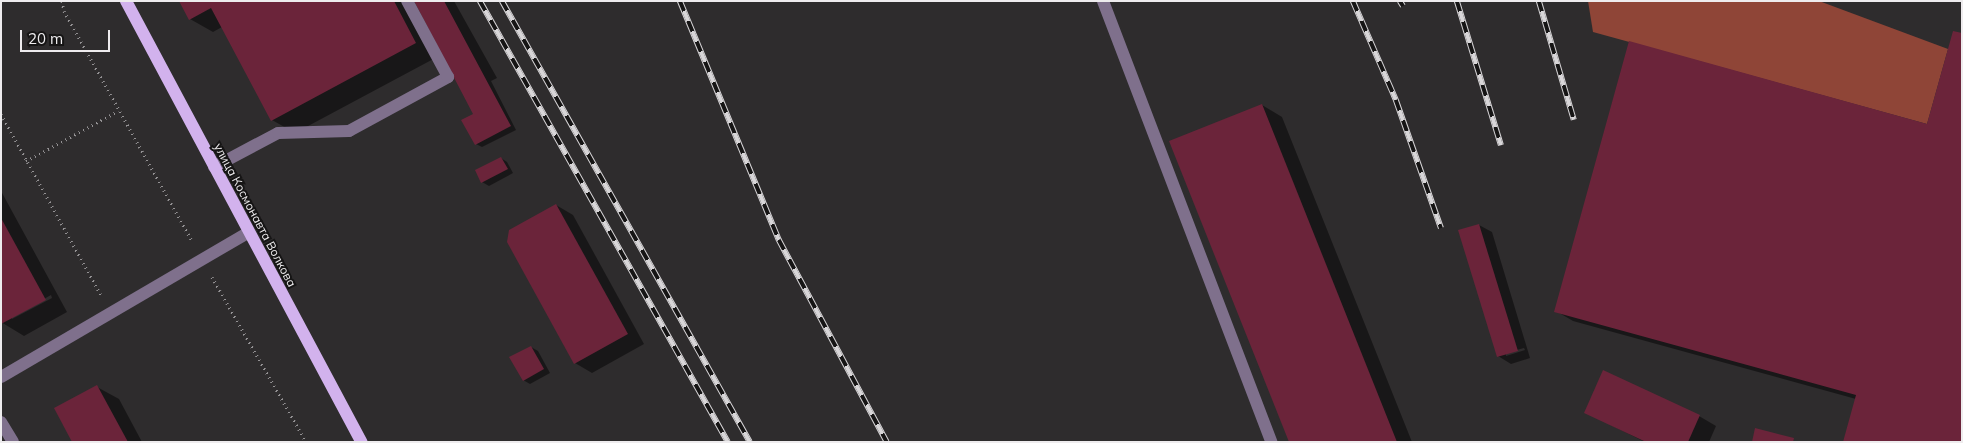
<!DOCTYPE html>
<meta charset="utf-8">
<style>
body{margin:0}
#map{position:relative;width:1963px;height:443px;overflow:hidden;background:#2e2c2d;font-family:Mulish,sans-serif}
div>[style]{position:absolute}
.forest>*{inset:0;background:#8f4537}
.shadow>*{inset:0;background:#0007}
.building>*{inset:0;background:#6b243a}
.path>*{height:3px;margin-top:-1.5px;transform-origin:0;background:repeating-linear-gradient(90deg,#949294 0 1px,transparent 0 5px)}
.minor>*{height:12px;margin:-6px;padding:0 6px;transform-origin:6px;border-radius:6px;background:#7f708c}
.major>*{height:12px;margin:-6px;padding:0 6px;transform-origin:6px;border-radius:6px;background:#d2b2ed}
.rail>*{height:5.5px;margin-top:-2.75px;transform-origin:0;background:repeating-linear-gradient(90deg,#161515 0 11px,#d8d6d8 0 22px);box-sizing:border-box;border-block:1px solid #d8d6d8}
span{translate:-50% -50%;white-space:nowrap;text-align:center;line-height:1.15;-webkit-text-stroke:4px #161515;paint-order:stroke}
.street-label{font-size:12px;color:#eeecee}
.frame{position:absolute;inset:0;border:2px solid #eeecee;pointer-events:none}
.scale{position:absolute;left:20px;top:30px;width:90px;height:22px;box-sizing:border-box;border:2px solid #eeecee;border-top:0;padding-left:6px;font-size:15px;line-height:18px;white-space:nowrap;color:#eeecee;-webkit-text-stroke:4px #161515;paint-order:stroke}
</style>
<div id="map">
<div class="forest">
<div style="clip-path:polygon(1588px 1px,1819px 1px,1948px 49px,1927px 124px,1593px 32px)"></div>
</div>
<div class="shadow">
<div style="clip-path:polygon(180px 1px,409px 1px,439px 56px,295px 133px,272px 120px,222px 27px,213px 32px,190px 19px)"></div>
<div style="clip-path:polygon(416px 1px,454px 1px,497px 78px,491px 81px,516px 130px,482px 147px,476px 144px,475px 114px)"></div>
<div style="clip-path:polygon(1262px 105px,1282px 117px,1412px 442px,1290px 442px)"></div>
<div style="clip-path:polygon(1928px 126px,1856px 399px,1573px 321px,1556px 311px)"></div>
<div style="clip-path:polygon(501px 158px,507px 162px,513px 173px,489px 186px,482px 182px)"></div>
<div style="clip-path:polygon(evenodd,1px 191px,67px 312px,24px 336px,1px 322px,1px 191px,51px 295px,52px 298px,12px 319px,12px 317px,51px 295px)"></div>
<div style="clip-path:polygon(556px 205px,573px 215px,644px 344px,592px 373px,575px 363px)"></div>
<div style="clip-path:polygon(evenodd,1479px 225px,1492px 232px,1530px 358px,1511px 364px,1498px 356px,1479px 225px,1524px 348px,1525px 350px,1506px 356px,1506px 353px,1524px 348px)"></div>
<div style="clip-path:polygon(531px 347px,538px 351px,550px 373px,530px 384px,523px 380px)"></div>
<div style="clip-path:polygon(97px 387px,119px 399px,142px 442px,74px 442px)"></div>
<div style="clip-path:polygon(1585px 412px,1699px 416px,1716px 426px,1709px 442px,1645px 442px)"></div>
</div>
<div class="building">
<div style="clip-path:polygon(179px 1px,394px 1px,416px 43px,271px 121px,211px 8px,189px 20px)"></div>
<div style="clip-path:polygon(414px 1px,444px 1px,511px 126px,475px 145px,461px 120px,473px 114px)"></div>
<div style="clip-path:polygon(1953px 31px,1962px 33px,1962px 442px,1843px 442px,1856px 395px,1554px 312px,1629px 41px,1927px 124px)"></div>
<div style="clip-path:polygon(1262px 104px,1397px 442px,1289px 442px,1169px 141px)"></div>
<div style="clip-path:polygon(501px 157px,508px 169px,481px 183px,475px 170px)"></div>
<div style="clip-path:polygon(556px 204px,628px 334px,574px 364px,507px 242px,509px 230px)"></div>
<div style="clip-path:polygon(1px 218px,46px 300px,1px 324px)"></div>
<div style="clip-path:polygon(1479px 224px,1518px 351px,1497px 357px,1458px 230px)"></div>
<div style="clip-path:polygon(531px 346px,544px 369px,523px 381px,509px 357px)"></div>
<div style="clip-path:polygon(1603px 370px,1700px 415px,1688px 442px,1646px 442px,1584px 413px)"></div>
<div style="clip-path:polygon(97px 385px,128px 442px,72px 442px,54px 408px)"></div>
<div style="clip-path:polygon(1755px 428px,1794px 438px,1793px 442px,1752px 442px)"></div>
</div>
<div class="path">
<div style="left:62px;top:1px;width:10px;rotate:79deg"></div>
<div style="left:64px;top:11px;width:263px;rotate:60.9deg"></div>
<div style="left:1px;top:114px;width:207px;rotate:61.1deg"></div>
<div style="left:26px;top:161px;width:105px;rotate:-28.5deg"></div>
<div style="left:212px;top:277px;width:190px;rotate:60.3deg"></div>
</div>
<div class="minor">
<div style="left:1103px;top:1px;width:472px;rotate:69.1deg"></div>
<div style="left:214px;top:167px;width:72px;rotate:-28deg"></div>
<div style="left:278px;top:133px;width:71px;rotate:-1.6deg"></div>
<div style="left:349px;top:131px;width:113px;rotate:-28.6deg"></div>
<div style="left:448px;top:77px;width:86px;rotate:-118.3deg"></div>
<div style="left:1px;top:377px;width:287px;rotate:-30.3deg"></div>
<div style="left:1px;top:422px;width:23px;rotate:59deg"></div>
</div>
<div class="major">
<div style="left:126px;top:1px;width:500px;rotate:61.9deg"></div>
</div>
<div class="rail">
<div style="left:480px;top:1px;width:506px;rotate:60.65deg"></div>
<div style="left:502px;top:1px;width:506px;rotate:60.65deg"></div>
<div style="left:680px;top:1px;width:259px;rotate:67.5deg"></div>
<div style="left:779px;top:240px;width:229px;rotate:61.9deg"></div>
<div style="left:1353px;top:1px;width:108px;rotate:66.5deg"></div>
<div style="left:1396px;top:100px;width:136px;rotate:70.6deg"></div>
<div style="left:1400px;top:1px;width:6px;rotate:59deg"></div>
<div style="left:1457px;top:1px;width:151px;rotate:73deg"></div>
<div style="left:1539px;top:1px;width:124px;rotate:73.6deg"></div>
</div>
<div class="street-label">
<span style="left:255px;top:215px;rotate:62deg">улица Космонавта Волкова</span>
</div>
<div class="frame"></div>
<div class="scale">20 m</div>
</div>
